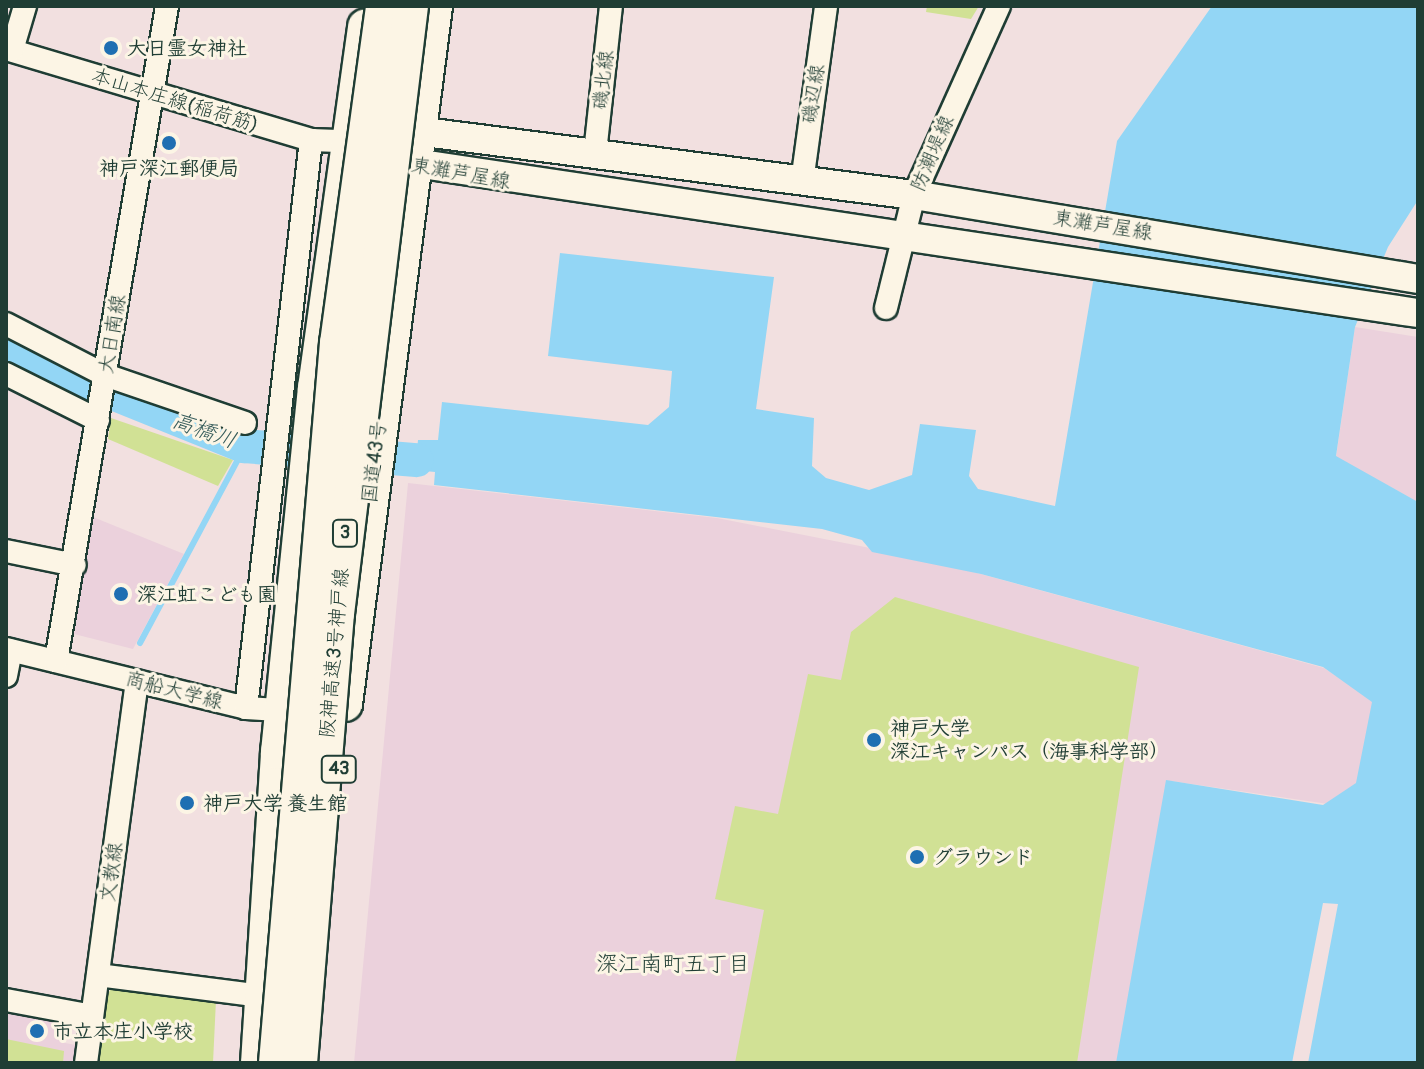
<!DOCTYPE html>
<meta charset="utf-8">
<style>
body{margin:0}
#map{position:relative;width:1424px;height:1069px;overflow:hidden;background:#f2e0e0;font-family:Pangolin,"Klee One",sans-serif}
div>[style]{position:absolute}
.built>*{inset:0;background:#ebd1dc}
.green>*{inset:0;background:#d1e195}
.water>*{inset:0;background:#93d6f5}
.stream>*{height:6px;margin:-3px;padding:0 3px;transform-origin:3px;border-radius:3px;background:#93d6f5}
.river>*{height:34px;margin:-17px;padding:0 17px;transform-origin:17px;border-radius:17px;background:#93d6f5}
.roads{filter:drop-shadow(2px 0 #1f3d34) drop-shadow(-2px 0 #1f3d34) drop-shadow(0 2px #1f3d34) drop-shadow(0 -2px #1f3d34)}
.minor>*{height:22px;margin:-11px;padding:0 11px;transform-origin:11px;border-radius:11px;background:#fcf5e5}
.major>*{height:28px;margin:-14px;padding:0 14px;transform-origin:14px;border-radius:14px;background:#fcf5e5}
.highway>*{height:34px;margin:-17px;padding:0 17px;transform-origin:17px;border-radius:17px;background:#fcf5e5}
.bridges{filter:drop-shadow(2px 0 #1f3d34) drop-shadow(-2px 0 #1f3d34) drop-shadow(0 2px #1f3d34) drop-shadow(0 -2px #1f3d34)}
.highway-bridge>*{height:34px;margin:-17px;padding:0 17px;transform-origin:17px;border-radius:17px;background:#fcf5e5}
.dots>*{width:22px;height:22px;translate:-50% -50%;box-sizing:border-box;border:4px solid #fcf5e5;border-radius:50%}
span{translate:-50% -50%;white-space:nowrap;text-align:center;line-height:1.15;-webkit-text-stroke:6px #fcf5e5;paint-order:stroke}
.shield-label span{padding:2px 6px;background:#fcf5e5;border:2px solid;border-radius:6px;-webkit-text-stroke-width:0}
.shield-label{font-size:18px;color:#1f3d34;font-weight:700}
.poi-label{font-size:20px;color:#1f3d34;font-weight:700}
.left{translate:0 -50%;text-align:left}
.street-label{font-size:20px;color:#1f3d34}
.water-label{font-size:22px;color:#365c5b;font-style:italic}
.neighbourhood-label{font-size:22px;color:#1f3d34}
.frame{position:absolute;inset:0;border:8px solid #1f3d34;pointer-events:none}
</style>
<div id="map">
<div class="built">
<div style="clip-path:polygon(1355px 327px,1418px 337px,1418px 502px,1336px 457px)"></div>
<div style="clip-path:polygon(408px 483px,717px 518px,926px 559px,1324px 668px,1375px 702px,1359px 782px,1328px 804px,1171px 781px,1119px 1063px,354px 1063px)"></div>
<div style="clip-path:polygon(93px 517px,184px 554px,133px 649px,74px 634px)"></div>
<div style="clip-path:polygon(6px 1007px,70px 1019px,65px 1043px,81px 1046px,79px 1063px,6px 1063px)"></div>
</div>
<div class="green">
<div style="clip-path:polygon(927px 6px,979px 6px,971px 19px,926px 12px)"></div>
<div style="clip-path:polygon(111px 418px,233px 460px,218px 486px,108px 439px)"></div>
<div style="clip-path:polygon(895px 597px,1139px 667px,1077px 1063px,735px 1063px,764px 910px,715px 899px,735px 806px,778px 814px,808px 674px,841px 680px,851px 632px)"></div>
<div style="clip-path:polygon(114px 985px,216px 1000px,213px 1063px,98px 1063px,104px 999px)"></div>
<div style="clip-path:polygon(6px 1039px,64px 1051px,63px 1063px,6px 1063px)"></div>
</div>
<div class="water">
<div style="clip-path:polygon(1212px 6px,1418px 6px,1418px 200px,1388px 247px,1355px 327px,1336px 456px,1418px 502px,1418px 1063px,1308px 1063px,1338px 904px,1323px 903px,1292px 1063px,1116px 1063px,1166px 780px,1323px 805px,1356px 783px,1372px 702px,1323px 667px,981px 574px,872px 552px,862px 540px,822px 529px,434px 485px,435px 472px,415px 470px,418px 440px,438px 440px,442px 402px,648px 425px,669px 407px,672px 371px,548px 356px,560px 253px,774px 277px,756px 409px,814px 418px,812px 466px,826px 478px,869px 490px,912px 475px,920px 424px,976px 430px,969px 476px,978px 489px,1055px 506px,1117px 141px)"></div>
</div>
<div class="stream">
<div style="left:140px;top:643px;width:223px;rotate:-61.9deg"></div>
</div>
<div class="river">
<div style="left:6px;top:350px;width:257px;rotate:22deg"></div>
<div style="left:244px;top:446px;width:173px;rotate:4.7deg"></div>
</div>
<div class="roads">
<div class="minor">
<div style="left:6px;top:49px;width:318px;rotate:16.6deg"></div>
<div style="left:311px;top:140px;width:34px;rotate:2deg"></div>
<div style="left:12px;top:50px;width:46px;rotate:-73.5deg"></div>
<div style="left:595px;top:153px;width:148px;rotate:-83.8deg"></div>
<div style="left:802px;top:182px;width:178px;rotate:-82.2deg"></div>
<div style="left:886px;top:308px;width:116px;rotate:-76.1deg"></div>
<div style="left:914px;top:195px;width:207px;rotate:-65.8deg"></div>
<div style="left:6px;top:324px;width:111px;rotate:27.3deg"></div>
<div style="left:105px;top:375px;width:148px;rotate:18.9deg"></div>
<div style="left:6px;top:374px;width:103px;rotate:26.6deg"></div>
<div style="left:6px;top:551px;width:70px;rotate:11.5deg"></div>
<div style="left:6px;top:649px;width:247px;rotate:13.8deg"></div>
<div style="left:246px;top:708px;width:49px;rotate:3.5deg"></div>
<div style="left:56px;top:661px;width:664px;rotate:-80.38deg"></div>
<div style="left:6px;top:676px;width:26px;rotate:-79deg"></div>
<div style="left:246px;top:708px;width:572px;rotate:-83.47deg"></div>
<div style="left:98px;top:975px;width:165px;rotate:7.3deg"></div>
<div style="left:6px;top:1000px;width:87px;rotate:10.5deg"></div>
<div style="left:86px;top:1063px;width:385px;rotate:-82.4deg"></div>
</div>
<div class="major">
<div style="left:401px;top:129px;width:517px;rotate:7.33deg"></div>
<div style="left:914px;top:195px;width:511px;rotate:9.46deg"></div>
<div style="left:395px;top:160px;width:1034px;rotate:8.51deg"></div>
</div>
<div class="highway">
<div style="left:345px;top:704px;width:704px;rotate:-82.65deg"></div>
<div style="left:258px;top:1063px;width:312px;rotate:-86.3deg"></div>
<div style="left:278px;top:752px;width:366px;rotate:-84.2deg"></div>
<div style="left:315px;top:388px;width:365px;rotate:-82.1deg"></div>
</div>
</div>
<div class="bridges">
<div class="highway-bridge">
<div style="left:276px;top:1063px;width:723px;rotate:-85.16deg"></div>
<div style="left:337px;top:343px;width:340px;rotate:-82.2deg"></div>
<div style="left:300px;top:1063px;width:451px;rotate:-85.3deg"></div>
<div style="left:337px;top:614px;width:612px;rotate:-83.06deg"></div>
</div>
</div>
<div class="dots">
<div style="left:111px;top:48px;background:#1f6fb2"></div>
<div style="left:169px;top:143px;background:#1f6fb2"></div>
<div style="left:121px;top:594px;background:#1f6fb2"></div>
<div style="left:874px;top:740px;background:#1f6fb2"></div>
<div style="left:187px;top:803px;background:#1f6fb2"></div>
<div style="left:917px;top:857px;background:#1f6fb2"></div>
<div style="left:37px;top:1031px;background:#1f6fb2"></div>
</div>
<div class="shield-label">
<span style="left:345px;top:533px">3</span>
<span style="left:339px;top:769px">43</span>
</div>
<div class="poi-label">
<span class="left" style="left:127px;top:48px">大日霊女神社</span>
<span style="left:169px;top:168px">神戸深江郵便局</span>
<span class="left" style="left:137px;top:594px">深江虹こども園</span>
<span class="left" style="left:890px;top:740px">神戸大学<br>深江キャンパス（海事科学部）</span>
<span class="left" style="left:203px;top:803px">神戸大学 養生館</span>
<span class="left" style="left:933px;top:857px">グラウンド</span>
<span class="left" style="left:53px;top:1031px">市立本庄小学校</span>
</div>
<div class="street-label">
<span style="left:603px;top:80px;rotate:-84deg">磯北線</span>
<span style="left:813px;top:94px;rotate:-82deg">磯辺線</span>
<span style="left:175px;top:100px;rotate:17deg">本山本庄線(稲荷筋)</span>
<span style="left:932px;top:153px;rotate:-67deg">防潮堤線</span>
<span style="left:461px;top:173px;rotate:10deg">東灘芦屋線</span>
<span style="left:1103px;top:225px;rotate:9deg">東灘芦屋線</span>
<span style="left:112px;top:334px;rotate:-81deg">大日南線</span>
<span style="left:374px;top:462px;rotate:-83deg">国道43号</span>
<span style="left:334px;top:653px;rotate:-85deg">阪神高速3号神戸線</span>
<span style="left:174px;top:690px;rotate:14deg">商船大学線</span>
<span style="left:111px;top:872px;rotate:-82deg">文教線</span>
</div>
<div class="water-label">
<span style="left:204px;top:431px;rotate:20deg">高橋川</span>
</div>
<div class="neighbourhood-label">
<span style="left:673px;top:965px">深江南町五丁目</span>
</div>
<div class="frame"></div>
</div>
